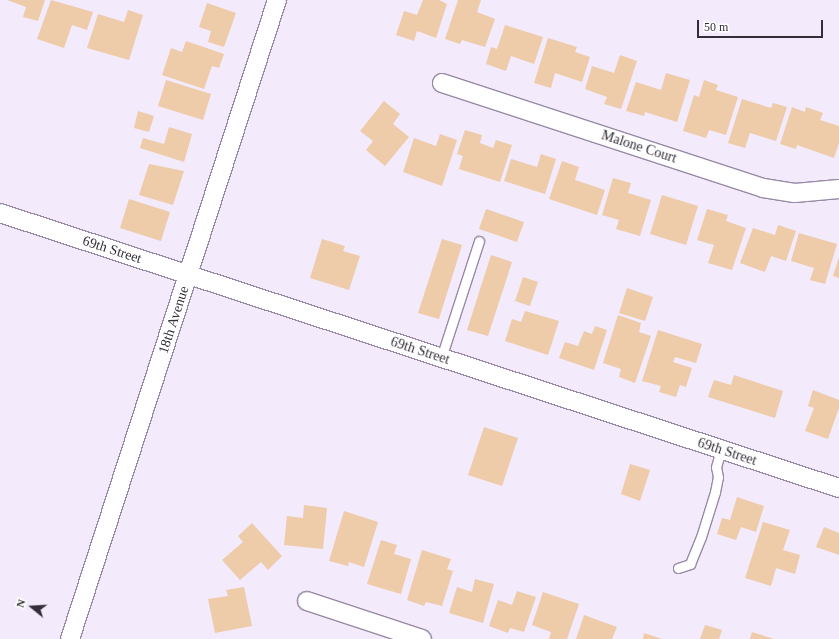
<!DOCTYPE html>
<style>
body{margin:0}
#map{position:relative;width:839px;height:639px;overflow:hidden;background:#f3eafc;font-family:Georgia,serif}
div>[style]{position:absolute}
.building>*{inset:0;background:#eecba9}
.roads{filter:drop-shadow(1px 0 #988aa6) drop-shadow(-1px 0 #988aa6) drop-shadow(0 1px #988aa6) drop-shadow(0 -1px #988aa6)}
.service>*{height:9px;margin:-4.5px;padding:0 4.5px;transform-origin:4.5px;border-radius:4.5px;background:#fff}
.minor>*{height:18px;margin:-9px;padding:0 9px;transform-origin:9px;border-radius:9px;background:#fff}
span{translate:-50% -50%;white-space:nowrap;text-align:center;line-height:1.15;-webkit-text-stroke:3.5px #fff;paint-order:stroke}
.street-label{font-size:14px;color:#332d38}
.north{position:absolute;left:12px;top:587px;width:40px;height:40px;-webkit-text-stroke:3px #fff;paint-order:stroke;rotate:288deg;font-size:11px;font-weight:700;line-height:16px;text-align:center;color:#332d38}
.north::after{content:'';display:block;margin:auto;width:14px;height:18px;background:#332d38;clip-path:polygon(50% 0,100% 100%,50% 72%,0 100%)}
.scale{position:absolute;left:697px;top:20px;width:126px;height:18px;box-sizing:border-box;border:2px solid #332d38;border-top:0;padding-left:5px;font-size:12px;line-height:14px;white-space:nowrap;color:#332d38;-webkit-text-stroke:3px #fff;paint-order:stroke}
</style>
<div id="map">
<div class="building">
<div style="clip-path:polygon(7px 0,45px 0,38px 21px,23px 17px,26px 7px)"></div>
<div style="clip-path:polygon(51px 0,93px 12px,87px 30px,72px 25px,64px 48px,37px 39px)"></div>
<div style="clip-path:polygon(423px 0,439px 0,447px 4px,436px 38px,417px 31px,414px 41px,396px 35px,404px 11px,417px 15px)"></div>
<div style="clip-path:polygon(458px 0,481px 0,477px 12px,495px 19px,485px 47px,462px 40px,460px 44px,445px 39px)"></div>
<div style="clip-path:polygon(207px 3px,236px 13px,224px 47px,208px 42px,211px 31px,199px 27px)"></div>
<div style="clip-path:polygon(128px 10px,143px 15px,129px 60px,87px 48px,98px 14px,124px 22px)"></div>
<div style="clip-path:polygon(505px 25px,543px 37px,534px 64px,511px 56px,506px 71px,486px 64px,491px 47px,497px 49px)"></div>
<div style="clip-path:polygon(548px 38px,577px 47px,575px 52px,590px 57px,582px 82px,555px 73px,551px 88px,534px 83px)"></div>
<div style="clip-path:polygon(186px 41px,224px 54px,219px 68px,212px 66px,204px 89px,162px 75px,171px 48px,182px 52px)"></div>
<div style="clip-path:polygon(620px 55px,637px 61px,621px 109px,604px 104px,607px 97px,585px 89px,592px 66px,614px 73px)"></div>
<div style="clip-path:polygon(666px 73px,690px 80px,677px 122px,645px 112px,644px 116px,626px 111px,636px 82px,661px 90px)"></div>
<div style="clip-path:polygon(166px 80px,211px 94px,203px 120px,158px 106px)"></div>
<div style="clip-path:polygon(704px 80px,718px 85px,716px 90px,738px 97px,726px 135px,709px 130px,706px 138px,683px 131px,694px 95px,699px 97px)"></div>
<div style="clip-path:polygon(742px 99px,771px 108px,773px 103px,787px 107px,776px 141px,750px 133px,745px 148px,728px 143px)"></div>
<div style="clip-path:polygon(384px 101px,400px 114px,393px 124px,409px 137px,385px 166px,366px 150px,373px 141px,360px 131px)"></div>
<div style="clip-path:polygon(792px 107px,805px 112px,806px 107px,823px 113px,820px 120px,839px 126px,839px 143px,834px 158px,797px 145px,796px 149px,780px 144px)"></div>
<div style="clip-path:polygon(138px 111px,154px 116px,149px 132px,134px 128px)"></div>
<div style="clip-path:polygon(169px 127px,192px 134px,184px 162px,140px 148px,143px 138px,164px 144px)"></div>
<div style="clip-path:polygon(465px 130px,482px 135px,480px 143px,493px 148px,496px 140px,512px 145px,500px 182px,459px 169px,463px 156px,457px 154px)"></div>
<div style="clip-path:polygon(440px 134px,457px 140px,442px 186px,403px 172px,414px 138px,436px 146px)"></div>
<div style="clip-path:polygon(541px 154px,556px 159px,545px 194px,504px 181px,511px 159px,537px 167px)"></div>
<div style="clip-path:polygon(562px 161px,579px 167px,575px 180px,605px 190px,597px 215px,549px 199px)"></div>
<div style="clip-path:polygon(149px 164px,184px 171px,173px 205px,139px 195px)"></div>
<div style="clip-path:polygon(613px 178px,631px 183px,628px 193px,651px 200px,640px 236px,616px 229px,619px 220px,602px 215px)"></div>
<div style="clip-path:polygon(662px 195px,698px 206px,686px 245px,650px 234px)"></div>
<div style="clip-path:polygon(129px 199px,170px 212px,161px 241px,120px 228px)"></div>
<div style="clip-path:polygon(486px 209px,524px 222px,517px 242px,479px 229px)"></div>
<div style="clip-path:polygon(707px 209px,728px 215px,726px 221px,746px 228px,732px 270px,708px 263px,714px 245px,697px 240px)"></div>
<div style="clip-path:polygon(778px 225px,796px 231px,786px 261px,771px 256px,765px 272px,740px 263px,753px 228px,775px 235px)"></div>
<div style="clip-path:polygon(799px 233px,837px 244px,825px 284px,810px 280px,814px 268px,791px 261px)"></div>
<div style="clip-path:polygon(322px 239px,345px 246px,343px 251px,360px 256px,349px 290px,310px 278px)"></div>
<div style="clip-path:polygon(442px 239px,462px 245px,439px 319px,418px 313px)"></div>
<div style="clip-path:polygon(491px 255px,512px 262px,488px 336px,467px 330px)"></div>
<div style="clip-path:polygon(839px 257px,839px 278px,833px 276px)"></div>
<div style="clip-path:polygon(523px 277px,538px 282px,530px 306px,515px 301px)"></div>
<div style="clip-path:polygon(627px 288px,653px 297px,645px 321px,619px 313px)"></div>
<div style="clip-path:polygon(525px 311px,559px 321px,548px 355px,505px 341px,512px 319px,521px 322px)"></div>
<div style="clip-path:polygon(618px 315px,641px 323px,639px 332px,651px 336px,635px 383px,619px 377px,621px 369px,603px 363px)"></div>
<div style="clip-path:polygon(595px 326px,607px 330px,594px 370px,559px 358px,565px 342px,578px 346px,584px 331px,592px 334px)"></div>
<div style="clip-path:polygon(658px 330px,702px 344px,696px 363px,675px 357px,673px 362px,692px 368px,686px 387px,680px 385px,676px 397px,659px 392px,661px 386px,642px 381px)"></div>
<div style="clip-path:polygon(734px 375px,783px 391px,775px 418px,708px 397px,714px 380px,731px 385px)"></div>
<div style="clip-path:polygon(813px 390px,839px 400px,839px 408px,828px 439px,805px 431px,814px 408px,808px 406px)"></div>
<div style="clip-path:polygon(484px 427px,518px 438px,502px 486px,468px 475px)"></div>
<div style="clip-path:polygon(630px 464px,650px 470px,640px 501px,621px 494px)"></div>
<div style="clip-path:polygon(737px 497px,764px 506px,756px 532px,741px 527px,736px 540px,717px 534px,722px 518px,730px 520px)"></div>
<div style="clip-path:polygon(304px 505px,327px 508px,323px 549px,284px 545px,287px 516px,303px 518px)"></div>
<div style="clip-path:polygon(344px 511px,378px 522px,364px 567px,349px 562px,348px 566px,329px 561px)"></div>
<div style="clip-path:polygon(763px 522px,790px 530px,783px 550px,800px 555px,795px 574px,776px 568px,771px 586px,745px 578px)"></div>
<div style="clip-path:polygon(252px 523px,282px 556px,268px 570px,261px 562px,240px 580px,222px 560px,243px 542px,238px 536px)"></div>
<div style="clip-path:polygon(824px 527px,839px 533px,839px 555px,816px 547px)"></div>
<div style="clip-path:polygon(381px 540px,397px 545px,394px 554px,411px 559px,401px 594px,367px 584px)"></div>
<div style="clip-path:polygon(422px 550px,451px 559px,447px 569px,453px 571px,442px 606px,426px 602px,424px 606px,407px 600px)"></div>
<div style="clip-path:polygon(475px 579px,494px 584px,483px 623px,449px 613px,457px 587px,472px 592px)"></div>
<div style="clip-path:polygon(244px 587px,252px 626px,215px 633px,208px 599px,228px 596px,226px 590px)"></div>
<div style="clip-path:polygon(517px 591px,536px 597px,524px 632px,510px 628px,508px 633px,489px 626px,498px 600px,512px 605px)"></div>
<div style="clip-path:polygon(543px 592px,579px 604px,567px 639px,549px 639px,551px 632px,532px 625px)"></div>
<div style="clip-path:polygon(584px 615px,617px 627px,612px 639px,576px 639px)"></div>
<div style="clip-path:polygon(705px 625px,722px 630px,719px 639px,700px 639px)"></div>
<div style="clip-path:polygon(752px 632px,774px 639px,750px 639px)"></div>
<div style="clip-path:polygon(644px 633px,662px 639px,643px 639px)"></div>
</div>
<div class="roads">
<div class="service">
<div style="left:441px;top:358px;width:123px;rotate:-72deg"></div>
<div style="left:678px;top:568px;width:13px;rotate:-18deg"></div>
<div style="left:690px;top:564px;width:29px;rotate:-68deg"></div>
<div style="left:701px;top:537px;width:47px;rotate:-72.7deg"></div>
<div style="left:715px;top:492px;width:15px;rotate:-79deg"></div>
<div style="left:718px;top:477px;width:10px;rotate:-101deg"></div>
<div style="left:716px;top:467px;width:19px;rotate:-74deg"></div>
</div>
<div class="minor">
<div style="left:442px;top:83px;width:338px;rotate:18.1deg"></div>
<div style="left:763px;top:188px;width:32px;rotate:9deg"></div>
<div style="left:795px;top:193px;width:44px;rotate:-5.2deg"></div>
<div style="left:0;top:213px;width:883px;rotate:18.15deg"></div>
<div style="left:307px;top:601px;width:121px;rotate:18.3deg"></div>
<div style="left:70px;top:639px;width:672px;rotate:-72.05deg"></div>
</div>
</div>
<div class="street-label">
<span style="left:639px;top:147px;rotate:18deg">Malone Court</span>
<span style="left:112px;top:250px;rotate:18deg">69th Street</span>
<span style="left:174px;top:320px;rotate:-72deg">18th Avenue</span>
<span style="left:420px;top:351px;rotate:18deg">69th Street</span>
<span style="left:727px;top:452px;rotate:18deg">69th Street</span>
</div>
<div class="north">N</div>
<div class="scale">50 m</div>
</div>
